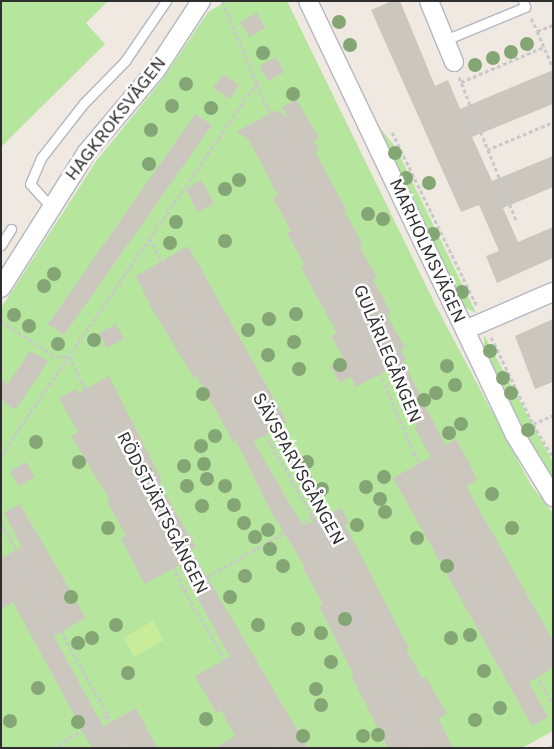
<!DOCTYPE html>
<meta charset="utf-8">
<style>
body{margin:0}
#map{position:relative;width:554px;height:749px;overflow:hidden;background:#efe9e1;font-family:Karla,sans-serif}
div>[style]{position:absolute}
.green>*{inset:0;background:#b6e59e}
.pitch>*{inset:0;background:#c9ec9a}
.building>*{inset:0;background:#cbc7bf}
.path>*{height:3px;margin-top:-1.5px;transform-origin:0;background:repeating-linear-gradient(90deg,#c9c9c9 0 4px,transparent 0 6.5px)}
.roads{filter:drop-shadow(1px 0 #b4b7c1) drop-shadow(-1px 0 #b4b7c1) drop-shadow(0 1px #b4b7c1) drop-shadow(0 -1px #b4b7c1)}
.lane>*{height:9px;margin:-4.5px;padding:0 4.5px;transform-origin:4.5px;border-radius:4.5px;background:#fff}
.street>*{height:18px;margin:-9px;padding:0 9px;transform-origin:9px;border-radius:9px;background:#fff}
.trees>*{width:14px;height:14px;margin:-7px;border-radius:50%;background:#84a574}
span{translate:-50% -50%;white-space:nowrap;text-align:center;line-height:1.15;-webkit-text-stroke:5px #fff;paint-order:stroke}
.street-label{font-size:19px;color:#2e2e2e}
.frame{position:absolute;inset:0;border:2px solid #2e2e2e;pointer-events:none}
</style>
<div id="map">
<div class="green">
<div style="clip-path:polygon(1px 1px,108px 1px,86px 23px,105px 44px,1px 147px)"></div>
<div style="clip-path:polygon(227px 1px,287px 1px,438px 310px,531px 485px,553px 513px,553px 731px,522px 748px,1px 748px,1px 308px,97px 160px,162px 80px,208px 12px)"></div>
<div style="clip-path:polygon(372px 118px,396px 148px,476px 313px,464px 307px)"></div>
<div style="clip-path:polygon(484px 335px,553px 462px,553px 478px,524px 432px,484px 348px)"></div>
</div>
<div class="pitch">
<div style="clip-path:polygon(153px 621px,164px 640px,134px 657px,123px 638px)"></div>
</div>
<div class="building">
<div style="clip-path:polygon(392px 1px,400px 1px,435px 86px,448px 80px,460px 109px,553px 70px,553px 104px,472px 137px,492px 181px,553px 156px,553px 187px,503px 208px,518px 242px,553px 227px,553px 258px,497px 283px,486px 256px,499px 251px,479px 205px,461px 212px,371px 10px)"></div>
<div style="clip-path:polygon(257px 13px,265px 28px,249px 37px,240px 22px)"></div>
<div style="clip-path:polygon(276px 57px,284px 72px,268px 81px,259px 66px)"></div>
<div style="clip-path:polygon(223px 74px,239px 85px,230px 99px,213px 88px)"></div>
<div style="clip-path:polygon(296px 99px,319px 138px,314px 140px,319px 150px,315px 152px,346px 209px,344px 210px,362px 243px,359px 245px,377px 278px,373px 280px,391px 313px,387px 315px,405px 348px,401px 350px,406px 359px,403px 361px,445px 445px,456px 439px,469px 462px,477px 480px,466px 486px,553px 641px,553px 668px,529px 682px,548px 717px,532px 726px,393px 478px,431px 457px,414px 427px,417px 425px,387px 370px,356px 387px,351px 377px,340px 383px,330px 366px,344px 359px,331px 336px,337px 333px,301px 267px,305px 266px,287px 233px,291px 231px,273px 198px,278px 196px,260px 161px,248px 139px,236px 132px,277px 110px,288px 118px,282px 107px)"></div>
<div style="clip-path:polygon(195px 114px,212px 125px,64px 335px,48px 324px)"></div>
<div style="clip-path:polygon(201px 180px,214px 203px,198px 212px,186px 190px)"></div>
<div style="clip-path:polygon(188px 246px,287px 422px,254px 441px,260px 453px,303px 526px,341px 508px,349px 523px,345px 525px,409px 648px,406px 649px,422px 679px,426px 677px,447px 714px,438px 719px,453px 748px,388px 748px,351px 675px,353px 674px,319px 606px,323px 604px,303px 568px,305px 567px,269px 508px,236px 441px,233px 442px,197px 376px,194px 378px,151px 307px,136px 276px)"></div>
<div style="clip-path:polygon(553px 319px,553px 382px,535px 389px,515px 336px)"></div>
<div style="clip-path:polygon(116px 324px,124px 339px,107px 348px,99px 333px)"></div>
<div style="clip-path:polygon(30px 351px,48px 361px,15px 410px,1px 400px,1px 379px,8px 384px)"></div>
<div style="clip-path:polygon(109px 376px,162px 481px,160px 482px,164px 492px,196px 547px,191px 550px,308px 748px,214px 748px,235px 736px,221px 710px,216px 713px,195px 676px,230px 657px,179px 565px,145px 584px,121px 539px,126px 536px,107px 501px,110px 500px,71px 436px,78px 432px,59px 398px,76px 389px,78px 393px)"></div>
<div style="clip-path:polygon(26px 462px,35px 477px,18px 486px,10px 471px)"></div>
<div style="clip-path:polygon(20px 504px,86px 618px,54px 636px,103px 727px,136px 708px,157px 748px,92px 748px,13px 602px,1px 609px,1px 558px,22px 547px,4px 513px)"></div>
</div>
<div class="path">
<div style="left:222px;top:1px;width:491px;rotate:67deg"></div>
<div style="left:414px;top:453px;width:288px;rotate:61.1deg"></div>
<div style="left:531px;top:18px;width:14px;rotate:65deg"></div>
<div style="left:553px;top:25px;width:17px;rotate:159deg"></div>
<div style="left:537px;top:31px;width:40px;rotate:66.6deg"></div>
<div style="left:459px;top:77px;width:154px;rotate:68.3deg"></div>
<div style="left:461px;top:82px;width:90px;rotate:-22.9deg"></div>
<div style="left:392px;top:132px;width:194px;rotate:64deg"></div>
<div style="left:487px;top:150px;width:72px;rotate:-23deg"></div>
<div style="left:149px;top:238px;width:323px;rotate:59.5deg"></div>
<div style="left:313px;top:516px;width:255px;rotate:65.4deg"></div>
<div style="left:1px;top:321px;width:66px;rotate:33.2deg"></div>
<div style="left:56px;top:357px;width:13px;rotate:-4deg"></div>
<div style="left:69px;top:356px;width:261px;rotate:63.8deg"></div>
<div style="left:184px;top:590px;width:183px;rotate:59.5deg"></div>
<div style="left:491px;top:337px;width:97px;rotate:64.2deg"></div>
<div style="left:533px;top:424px;width:39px;rotate:59deg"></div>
<div style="left:533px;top:424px;width:22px;rotate:-24deg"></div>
<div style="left:1px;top:455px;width:452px;rotate:-55.5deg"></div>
<div style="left:1px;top:522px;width:258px;rotate:61.1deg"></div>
<div style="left:184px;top:590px;width:149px;rotate:-29.8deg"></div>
<div style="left:53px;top:748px;width:66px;rotate:-31.3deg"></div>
<div style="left:549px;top:748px;width:4px;rotate:-27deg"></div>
</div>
<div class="roads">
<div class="lane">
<div style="left:445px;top:40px;width:87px;rotate:-22.4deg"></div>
<div style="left:525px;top:7px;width:6px;rotate:-108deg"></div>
<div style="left:51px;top:207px;width:31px;rotate:-132deg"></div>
<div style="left:30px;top:184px;width:28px;rotate:-67deg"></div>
<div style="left:41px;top:158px;width:70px;rotate:-52deg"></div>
<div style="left:84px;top:103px;width:59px;rotate:-45.7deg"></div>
<div style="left:125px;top:61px;width:73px;rotate:-55.7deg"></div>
<div style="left:1px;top:245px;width:19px;rotate:-58deg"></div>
</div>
<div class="street">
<div style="left:308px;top:1px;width:481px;rotate:64.5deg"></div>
<div style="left:515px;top:435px;width:73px;rotate:58.5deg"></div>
<div style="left:429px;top:1px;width:66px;rotate:67.7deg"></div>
<div style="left:1px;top:288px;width:161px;rotate:-57.7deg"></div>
<div style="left:87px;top:152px;width:107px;rotate:-49.9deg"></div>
<div style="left:156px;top:70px;width:82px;rotate:-56.9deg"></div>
<div style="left:465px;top:330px;width:96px;rotate:-23.4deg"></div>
</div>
</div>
<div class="trees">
<div style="left:339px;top:22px"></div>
<div style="left:527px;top:44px"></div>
<div style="left:350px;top:45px"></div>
<div style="left:511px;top:52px"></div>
<div style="left:263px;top:53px"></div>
<div style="left:493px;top:58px"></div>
<div style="left:475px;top:65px"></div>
<div style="left:186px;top:84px"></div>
<div style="left:293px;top:94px"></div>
<div style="left:172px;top:106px"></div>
<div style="left:211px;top:108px"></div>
<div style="left:151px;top:130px"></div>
<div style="left:395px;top:153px"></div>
<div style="left:149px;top:164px"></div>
<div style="left:406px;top:178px"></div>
<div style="left:239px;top:180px"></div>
<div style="left:429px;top:183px"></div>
<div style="left:225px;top:189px"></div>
<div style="left:368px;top:214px"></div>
<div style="left:383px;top:219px"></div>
<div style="left:176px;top:222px"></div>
<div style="left:433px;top:234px"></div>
<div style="left:225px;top:241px"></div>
<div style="left:170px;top:243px"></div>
<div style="left:54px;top:274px"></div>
<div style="left:44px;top:286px"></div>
<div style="left:462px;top:292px"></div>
<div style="left:296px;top:314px"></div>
<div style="left:14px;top:315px"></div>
<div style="left:269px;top:319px"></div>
<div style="left:29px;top:326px"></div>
<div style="left:248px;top:330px"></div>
<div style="left:94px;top:340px"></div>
<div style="left:294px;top:342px"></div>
<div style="left:58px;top:344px"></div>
<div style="left:490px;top:351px"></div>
<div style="left:268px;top:355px"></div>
<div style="left:340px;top:365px"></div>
<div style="left:447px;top:366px"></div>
<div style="left:299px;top:369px"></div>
<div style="left:503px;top:378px"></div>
<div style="left:455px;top:385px"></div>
<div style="left:436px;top:393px"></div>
<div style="left:511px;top:393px"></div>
<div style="left:203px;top:394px"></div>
<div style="left:424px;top:400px"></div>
<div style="left:461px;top:424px"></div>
<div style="left:528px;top:430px"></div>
<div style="left:449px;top:433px"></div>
<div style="left:215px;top:436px"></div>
<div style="left:36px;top:442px"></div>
<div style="left:201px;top:446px"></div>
<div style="left:79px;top:462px"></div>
<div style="left:307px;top:462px"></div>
<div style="left:204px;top:464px"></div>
<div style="left:184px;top:466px"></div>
<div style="left:145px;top:472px"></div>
<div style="left:384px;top:477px"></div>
<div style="left:207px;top:479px"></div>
<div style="left:305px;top:479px"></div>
<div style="left:187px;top:486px"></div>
<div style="left:225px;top:486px"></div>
<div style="left:366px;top:487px"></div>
<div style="left:322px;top:489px"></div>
<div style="left:492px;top:494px"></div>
<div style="left:380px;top:499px"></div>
<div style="left:234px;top:505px"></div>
<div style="left:202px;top:506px"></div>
<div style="left:385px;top:512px"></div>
<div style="left:244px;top:523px"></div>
<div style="left:357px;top:525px"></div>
<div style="left:108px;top:528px"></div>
<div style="left:512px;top:528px"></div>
<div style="left:268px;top:530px"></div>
<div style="left:255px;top:537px"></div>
<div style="left:417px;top:538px"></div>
<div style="left:270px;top:549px"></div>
<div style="left:283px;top:566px"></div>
<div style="left:447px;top:566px"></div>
<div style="left:245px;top:576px"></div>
<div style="left:71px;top:597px"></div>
<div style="left:230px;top:597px"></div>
<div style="left:345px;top:619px"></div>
<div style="left:116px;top:625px"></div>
<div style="left:258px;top:625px"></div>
<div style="left:298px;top:629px"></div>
<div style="left:321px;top:633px"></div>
<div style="left:470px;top:635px"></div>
<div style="left:92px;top:638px"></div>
<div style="left:451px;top:638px"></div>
<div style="left:78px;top:643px"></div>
<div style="left:331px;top:662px"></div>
<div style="left:484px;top:671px"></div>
<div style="left:128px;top:673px"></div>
<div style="left:38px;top:688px"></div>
<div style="left:316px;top:689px"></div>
<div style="left:321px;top:705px"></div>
<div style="left:500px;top:708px"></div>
<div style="left:206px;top:719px"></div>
<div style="left:475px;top:720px"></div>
<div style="left:10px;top:721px"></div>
<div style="left:78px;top:722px"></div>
<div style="left:378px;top:735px"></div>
<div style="left:303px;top:736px"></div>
<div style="left:363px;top:736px"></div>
</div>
<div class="street-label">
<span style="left:116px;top:119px;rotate:-52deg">HAGKROKSVÄGEN</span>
<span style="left:427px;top:251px;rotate:65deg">MARHOLMSVÄGEN</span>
<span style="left:387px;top:354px;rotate:67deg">GULÄRLEGÅNGEN</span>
<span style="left:298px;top:469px;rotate:61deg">SÄVSPARVSGÅNGEN</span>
<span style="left:162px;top:513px;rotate:63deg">RÖDSTJÄRTSGÅNGEN</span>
</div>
<div class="frame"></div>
</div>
